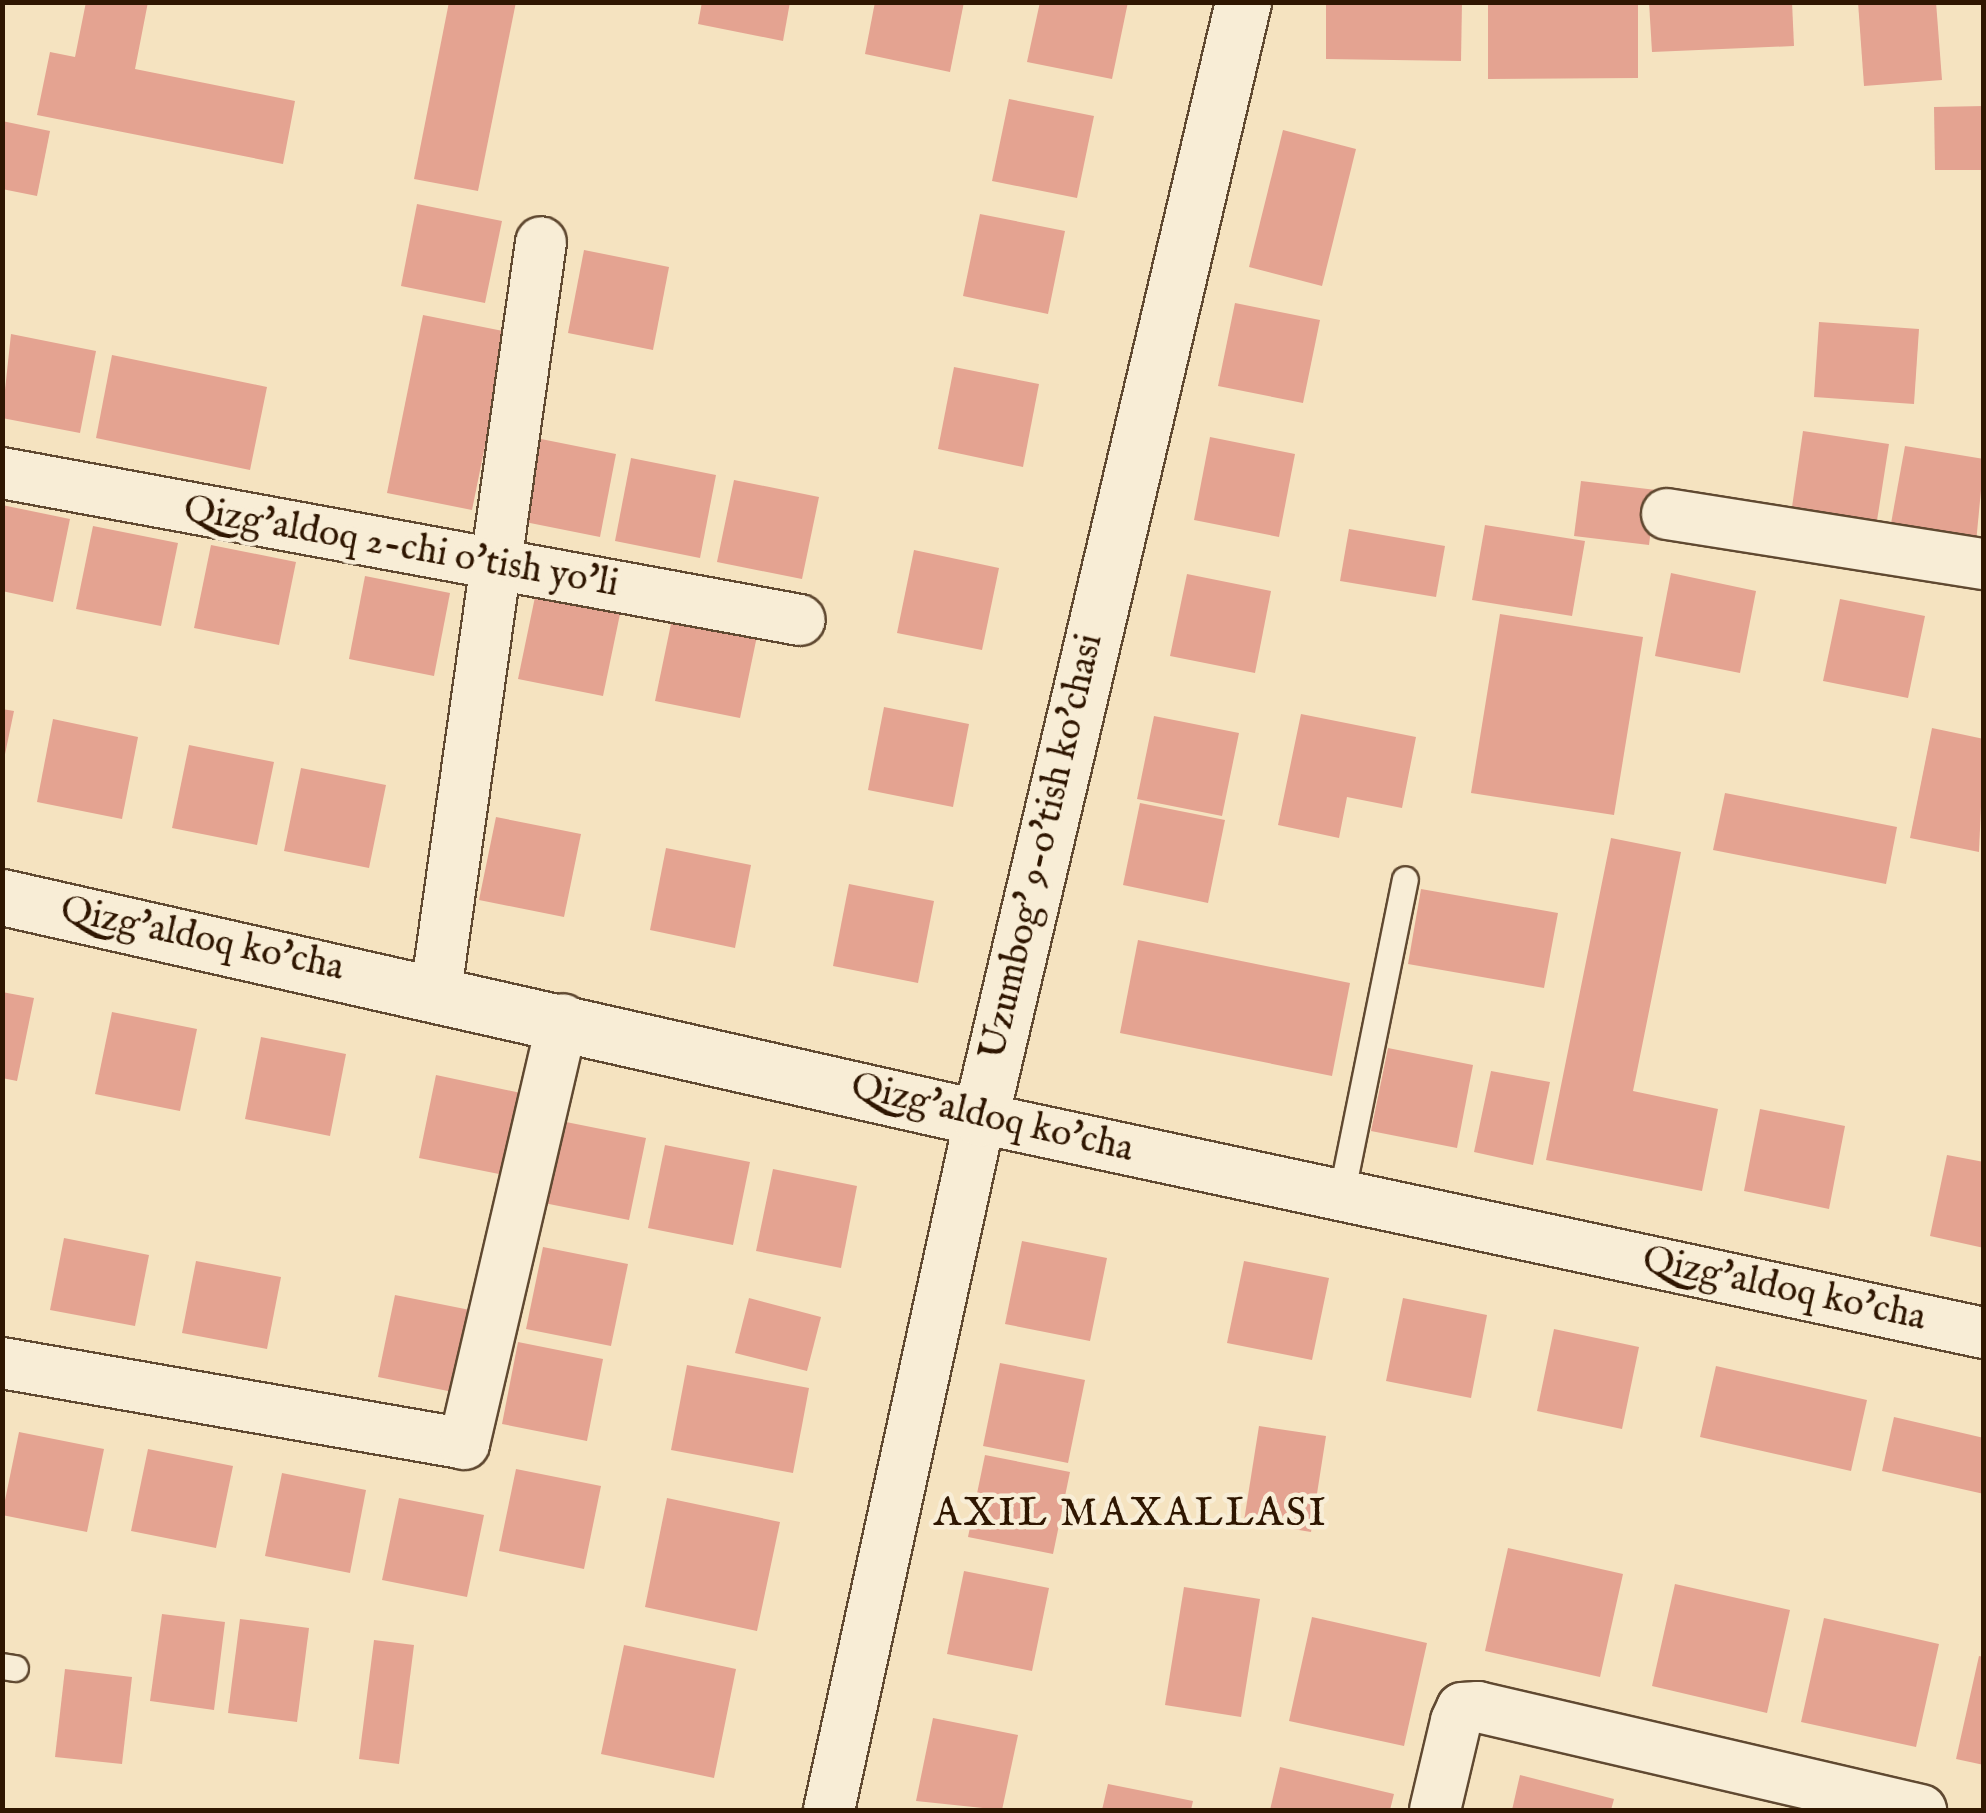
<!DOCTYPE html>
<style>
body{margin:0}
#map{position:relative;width:1986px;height:1813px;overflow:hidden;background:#f5e3c0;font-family:"IM FELL English",serif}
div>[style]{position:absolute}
.building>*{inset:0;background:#e4a391}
.roads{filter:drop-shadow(2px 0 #604931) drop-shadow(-2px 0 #604931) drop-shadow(0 2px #604931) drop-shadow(0 -2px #604931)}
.lane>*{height:25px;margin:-12.5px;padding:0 12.5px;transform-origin:12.5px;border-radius:12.5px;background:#f8edd6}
.street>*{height:50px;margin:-25px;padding:0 25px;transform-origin:25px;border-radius:25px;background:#f8edd6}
.secondary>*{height:55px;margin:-27.5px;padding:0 27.5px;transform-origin:27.5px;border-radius:27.5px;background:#f8edd6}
span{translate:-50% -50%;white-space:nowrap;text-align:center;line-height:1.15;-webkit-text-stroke:9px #f8edd6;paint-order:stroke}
.street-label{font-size:38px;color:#2f1601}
.neighbourhood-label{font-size:40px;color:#2f1601;letter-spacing:2.5px}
.frame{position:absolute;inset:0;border:5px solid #2f1601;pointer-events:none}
</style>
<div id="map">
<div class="building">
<div style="clip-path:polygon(86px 2px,148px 2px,135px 69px,295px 101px,283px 164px,37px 115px,50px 52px,75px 57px)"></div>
<div style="clip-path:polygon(449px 2px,516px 2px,478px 191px,414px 179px)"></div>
<div style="clip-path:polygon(702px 2px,790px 2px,783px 41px,698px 24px)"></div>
<div style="clip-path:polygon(875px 2px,964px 2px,950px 72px,865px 54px)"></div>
<div style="clip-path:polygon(1040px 2px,1128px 2px,1112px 79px,1027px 62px)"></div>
<div style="clip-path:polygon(1326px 2px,1462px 2px,1461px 61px,1326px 59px)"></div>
<div style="clip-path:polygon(1488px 2px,1638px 2px,1638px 78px,1488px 79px)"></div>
<div style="clip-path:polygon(1649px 2px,1792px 2px,1794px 46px,1652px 52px)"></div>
<div style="clip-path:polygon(1858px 2px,1936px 2px,1942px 80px,1864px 86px)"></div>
<div style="clip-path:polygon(1009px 99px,1094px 116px,1077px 198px,992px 181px)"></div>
<div style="clip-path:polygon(1984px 106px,1984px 170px,1935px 170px,1934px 107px)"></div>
<div style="clip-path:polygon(2px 121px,50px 131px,37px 196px,2px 189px)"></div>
<div style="clip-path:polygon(1283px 130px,1356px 149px,1322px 286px,1249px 267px)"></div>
<div style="clip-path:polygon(417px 204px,502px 221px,485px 303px,401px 286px)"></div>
<div style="clip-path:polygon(980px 214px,1065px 231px,1048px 314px,963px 296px)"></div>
<div style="clip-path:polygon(584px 250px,669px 267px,653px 350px,568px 333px)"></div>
<div style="clip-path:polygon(1235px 303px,1320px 320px,1303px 403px,1218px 386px)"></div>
<div style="clip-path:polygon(423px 315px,508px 332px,472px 510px,387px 493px)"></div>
<div style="clip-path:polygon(1819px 322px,1919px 329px,1914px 404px,1814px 397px)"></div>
<div style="clip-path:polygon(11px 334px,96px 351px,80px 433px,2px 418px)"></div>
<div style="clip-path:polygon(112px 355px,267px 387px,250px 470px,96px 438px)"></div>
<div style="clip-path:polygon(954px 367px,1039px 384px,1023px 467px,938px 449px)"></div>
<div style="clip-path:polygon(1803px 431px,1889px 444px,1876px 527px,1791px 514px)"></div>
<div style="clip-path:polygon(531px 437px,616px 454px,600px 537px,515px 520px)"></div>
<div style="clip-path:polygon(1210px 437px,1295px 454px,1279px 537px,1194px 520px)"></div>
<div style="clip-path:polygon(1905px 446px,1984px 459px,1976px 543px,1890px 529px)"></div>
<div style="clip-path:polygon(631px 458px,716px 475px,700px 558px,615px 541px)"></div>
<div style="clip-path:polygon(734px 480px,819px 497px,802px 579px,717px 562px)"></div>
<div style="clip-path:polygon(1581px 481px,1656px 490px,1649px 545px,1574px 536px)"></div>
<div style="clip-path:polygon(2px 505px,70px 519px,53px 602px,2px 591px)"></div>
<div style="clip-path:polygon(1485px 525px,1585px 541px,1572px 616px,1472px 600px)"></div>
<div style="clip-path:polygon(93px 526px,178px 543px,161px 626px,76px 609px)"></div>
<div style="clip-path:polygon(1349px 529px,1445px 546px,1436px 597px,1340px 581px)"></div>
<div style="clip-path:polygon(211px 545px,296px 562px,279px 645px,194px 628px)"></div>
<div style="clip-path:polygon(914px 550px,999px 568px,982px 650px,897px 633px)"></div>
<div style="clip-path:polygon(1671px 573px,1756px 591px,1740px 673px,1655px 656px)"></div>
<div style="clip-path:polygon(1187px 574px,1271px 591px,1255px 673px,1170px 656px)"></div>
<div style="clip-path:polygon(365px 576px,450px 593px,434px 676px,349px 659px)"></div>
<div style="clip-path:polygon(535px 597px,620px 614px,603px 696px,518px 679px)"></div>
<div style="clip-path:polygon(1840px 599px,1925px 616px,1908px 698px,1823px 681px)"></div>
<div style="clip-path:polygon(1500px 614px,1643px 637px,1614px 815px,1471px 793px)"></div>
<div style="clip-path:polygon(672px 619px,757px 636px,740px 718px,655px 701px)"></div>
<div style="clip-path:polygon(884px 707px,969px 724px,953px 807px,868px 790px)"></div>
<div style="clip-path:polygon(2px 709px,14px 711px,4px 759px,2px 759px)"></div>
<div style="clip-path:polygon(1301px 714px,1416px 737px,1402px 808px,1347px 797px,1339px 838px,1278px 825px)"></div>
<div style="clip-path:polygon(1154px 716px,1239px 733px,1222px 816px,1137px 799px)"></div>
<div style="clip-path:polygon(53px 719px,138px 737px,122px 819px,37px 802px)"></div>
<div style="clip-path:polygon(1932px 728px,1984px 739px,1979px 852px,1910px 838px)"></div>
<div style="clip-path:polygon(189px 745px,274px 762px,257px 845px,172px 828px)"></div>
<div style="clip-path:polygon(301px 768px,386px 785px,369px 868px,284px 851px)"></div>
<div style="clip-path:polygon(1725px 793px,1897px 827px,1886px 884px,1713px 850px)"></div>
<div style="clip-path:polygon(1140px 803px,1225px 820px,1208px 903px,1123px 885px)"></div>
<div style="clip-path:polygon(496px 817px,581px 834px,564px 917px,479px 900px)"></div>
<div style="clip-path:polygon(1611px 838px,1681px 852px,1633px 1091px,1718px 1109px,1702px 1191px,1546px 1160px)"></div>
<div style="clip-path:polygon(666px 848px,751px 865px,735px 948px,650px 930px)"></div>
<div style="clip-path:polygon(849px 884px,934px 901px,918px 983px,833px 966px)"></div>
<div style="clip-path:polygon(1421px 889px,1558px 913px,1544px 988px,1408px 964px)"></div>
<div style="clip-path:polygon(1138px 940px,1350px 983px,1332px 1076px,1120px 1033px)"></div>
<div style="clip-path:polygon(2px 992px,34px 998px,17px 1081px,2px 1078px)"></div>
<div style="clip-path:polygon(112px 1012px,197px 1029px,180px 1111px,95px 1094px)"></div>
<div style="clip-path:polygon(261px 1037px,346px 1054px,330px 1136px,245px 1119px)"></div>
<div style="clip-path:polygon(1388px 1048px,1473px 1065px,1457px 1148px,1371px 1131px)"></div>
<div style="clip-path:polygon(1491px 1071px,1550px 1082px,1533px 1165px,1474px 1152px)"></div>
<div style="clip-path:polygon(436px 1075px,521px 1093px,504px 1175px,419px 1158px)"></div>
<div style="clip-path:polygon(1760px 1109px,1845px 1126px,1829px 1209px,1744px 1191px)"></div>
<div style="clip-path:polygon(561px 1121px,646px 1138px,629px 1220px,544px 1203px)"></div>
<div style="clip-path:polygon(665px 1145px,750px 1162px,733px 1245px,648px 1228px)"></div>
<div style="clip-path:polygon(1947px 1155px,1984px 1162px,1984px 1248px,1930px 1236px)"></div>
<div style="clip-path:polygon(773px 1169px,857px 1186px,841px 1268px,756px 1251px)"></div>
<div style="clip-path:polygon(64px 1238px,149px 1255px,135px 1326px,50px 1310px)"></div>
<div style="clip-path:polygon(1022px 1241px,1107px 1258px,1090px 1341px,1005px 1324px)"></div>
<div style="clip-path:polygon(543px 1247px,628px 1264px,611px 1346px,526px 1329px)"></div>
<div style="clip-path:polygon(196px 1261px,281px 1277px,267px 1349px,182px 1333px)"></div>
<div style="clip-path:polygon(1244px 1261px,1329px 1278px,1312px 1360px,1227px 1343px)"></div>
<div style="clip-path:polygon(395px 1295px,480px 1312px,463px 1394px,378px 1377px)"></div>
<div style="clip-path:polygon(749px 1298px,821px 1317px,807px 1371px,735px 1353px)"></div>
<div style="clip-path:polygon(1403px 1298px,1487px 1315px,1471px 1398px,1386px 1381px)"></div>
<div style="clip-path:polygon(1554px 1329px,1639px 1347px,1622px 1429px,1537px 1411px)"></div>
<div style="clip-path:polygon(518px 1342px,603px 1359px,587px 1441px,502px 1424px)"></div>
<div style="clip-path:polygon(1000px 1363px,1085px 1380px,1068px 1463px,983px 1446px)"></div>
<div style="clip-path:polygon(687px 1365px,809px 1388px,793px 1473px,671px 1450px)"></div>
<div style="clip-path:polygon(1716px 1366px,1867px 1400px,1851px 1471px,1700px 1437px)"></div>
<div style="clip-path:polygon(1894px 1417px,1984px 1438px,1984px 1494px,1882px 1471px)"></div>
<div style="clip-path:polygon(1259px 1426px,1326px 1436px,1311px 1532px,1244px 1521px)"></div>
<div style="clip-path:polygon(19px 1432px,104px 1449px,87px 1532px,2px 1515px)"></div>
<div style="clip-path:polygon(148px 1449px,233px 1466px,216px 1548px,131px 1531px)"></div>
<div style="clip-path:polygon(985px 1455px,1070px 1472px,1053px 1554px,968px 1537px)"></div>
<div style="clip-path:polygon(516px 1469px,601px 1486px,584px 1569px,499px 1551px)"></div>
<div style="clip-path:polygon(282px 1473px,366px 1490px,350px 1573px,265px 1556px)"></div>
<div style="clip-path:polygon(399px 1498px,484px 1515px,467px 1597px,382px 1580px)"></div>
<div style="clip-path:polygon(667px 1498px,780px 1522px,757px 1631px,645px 1607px)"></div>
<div style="clip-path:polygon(1508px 1548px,1623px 1574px,1600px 1677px,1485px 1651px)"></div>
<div style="clip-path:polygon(964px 1571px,1049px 1588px,1032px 1671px,947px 1654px)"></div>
<div style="clip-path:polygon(1675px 1584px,1790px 1610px,1767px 1713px,1652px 1686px)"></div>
<div style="clip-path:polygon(1184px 1587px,1260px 1599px,1241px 1717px,1165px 1705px)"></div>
<div style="clip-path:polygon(162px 1614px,225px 1622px,214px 1710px,150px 1701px)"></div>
<div style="clip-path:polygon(1312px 1617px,1427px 1643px,1404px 1746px,1289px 1721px)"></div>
<div style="clip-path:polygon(1824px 1618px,1939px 1644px,1916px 1747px,1801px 1722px)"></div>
<div style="clip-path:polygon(240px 1619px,309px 1628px,297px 1722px,228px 1713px)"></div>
<div style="clip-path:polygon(374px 1640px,414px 1645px,399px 1764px,359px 1759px)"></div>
<div style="clip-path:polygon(624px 1645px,736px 1669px,714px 1778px,601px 1754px)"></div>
<div style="clip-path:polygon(1979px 1656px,1984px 1657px,1984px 1765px,1956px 1759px)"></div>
<div style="clip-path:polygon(65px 1669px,132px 1677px,122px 1764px,55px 1757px)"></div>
<div style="clip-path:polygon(933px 1718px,1018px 1735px,1002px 1810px,916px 1801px)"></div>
<div style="clip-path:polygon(1280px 1767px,1394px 1794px,1390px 1810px,1270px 1810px)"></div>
<div style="clip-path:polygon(1520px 1775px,1614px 1799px,1611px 1810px,1512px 1810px)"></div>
<div style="clip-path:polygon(1108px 1784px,1193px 1801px,1191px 1810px,1102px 1810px)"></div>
</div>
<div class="roads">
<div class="lane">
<div style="left:1341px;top:1196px;width:323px;rotate:-78.6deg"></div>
<div style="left:2px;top:1666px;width:13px;rotate:9deg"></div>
</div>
<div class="street">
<div style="left:2px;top:473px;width:811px;rotate:10.44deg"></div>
<div style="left:1667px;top:514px;width:321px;rotate:9deg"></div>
<div style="left:436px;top:991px;width:756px;rotate:-82.02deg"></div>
<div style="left:2px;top:1363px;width:469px;rotate:9.9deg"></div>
<div style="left:464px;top:1444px;width:436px;rotate:-76.9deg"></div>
<div style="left:829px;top:1810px;width:708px;rotate:-77.69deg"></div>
<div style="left:980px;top:1118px;width:1027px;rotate:12.09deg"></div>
<div style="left:1435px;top:1810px;width:91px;rotate:-76.7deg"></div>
<div style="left:1456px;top:1721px;width:14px;rotate:-65deg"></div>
<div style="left:1462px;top:1708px;width:16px;rotate:-4deg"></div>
<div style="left:1478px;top:1707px;width:455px;rotate:13.1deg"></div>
</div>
<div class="secondary">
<div style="left:2px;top:897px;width:1003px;rotate:12.73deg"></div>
<div style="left:980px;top:1118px;width:1147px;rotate:-76.74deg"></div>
</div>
</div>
<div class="street-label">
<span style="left:401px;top:548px;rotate:10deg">Qizg'aldoq 2-chi o'tish yo'li</span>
<span style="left:1043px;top:847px;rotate:-77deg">Uzumbog' 9-o'tish ko'chasi</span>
<span style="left:202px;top:940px;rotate:12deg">Qizg'aldoq ko'cha</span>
<span style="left:992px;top:1119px;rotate:13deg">Qizg'aldoq ko'cha</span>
<span style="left:1784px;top:1290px;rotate:12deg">Qizg'aldoq ko'cha</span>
</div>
<div class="neighbourhood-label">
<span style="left:1131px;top:1515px">AXIL MAXALLASI</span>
</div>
<div class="frame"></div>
</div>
